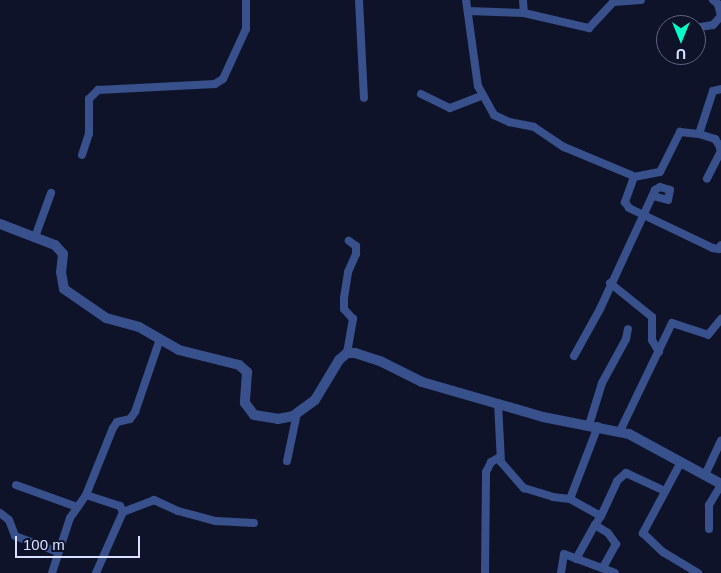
<!DOCTYPE html>
<style>
body{margin:0}
#map{position:relative;width:721px;height:573px;overflow:hidden;background:#0f132a;font-family:Helvetica,sans-serif}
div>[style]{position:absolute}
.minor>*{height:8px;margin:-4px;padding:0 4px;transform-origin:4px;border-radius:4px;background:#38508b}
.tertiary>*{height:10px;margin:-5px;padding:0 5px;transform-origin:5px;border-radius:5px;background:#38508b}
span{translate:-50% -50%;white-space:nowrap;text-align:center;line-height:1.15;-webkit-text-stroke:4px #0f132a;paint-order:stroke}
.north{position:absolute;left:656px;top:15px;width:50px;height:50px;box-sizing:border-box;background:#0f132a;border:1px solid #5f657f;border-radius:50%;rotate:180deg;font-size:14px;font-weight:700;line-height:20px;text-align:center;color:#d8e1ff}
.north::after{content:'';display:block;margin:auto;width:18px;height:22px;background:#04ffc7;clip-path:polygon(50% 0,100% 100%,50% 72%,0 100%)}
.scale{position:absolute;left:15px;top:536px;width:125px;height:22px;box-sizing:border-box;border:2px solid #d8e1ff;border-top:0;padding-left:6px;font-size:15px;line-height:18px;white-space:nowrap;color:#d8e1ff;-webkit-text-stroke:4px #0f132a;paint-order:stroke}
</style>
<div id="map">
<div class="minor">
<div style="left:359px;top:0;width:98px;rotate:87.1deg"></div>
<div style="left:466px;top:0;width:87px;rotate:82.1deg"></div>
<div style="left:478px;top:86px;width:33px;rotate:61deg"></div>
<div style="left:494px;top:115px;width:17px;rotate:25deg"></div>
<div style="left:509px;top:122px;width:25px;rotate:11deg"></div>
<div style="left:534px;top:127px;width:36px;rotate:34deg"></div>
<div style="left:564px;top:147px;width:73px;rotate:22.7deg"></div>
<div style="left:631px;top:175px;width:4px;rotate:34deg"></div>
<div style="left:634px;top:177px;width:27px;rotate:110deg"></div>
<div style="left:625px;top:202px;width:7px;rotate:56deg"></div>
<div style="left:629px;top:208px;width:93px;rotate:25.5deg"></div>
<div style="left:713px;top:248px;width:6px;rotate:9deg"></div>
<div style="left:719px;top:249px;width:4px;rotate:-63deg"></div>
<div style="left:523px;top:0;width:13px;rotate:86deg"></div>
<div style="left:713px;top:0;width:6px;rotate:39deg"></div>
<div style="left:718px;top:4px;width:12px;rotate:76deg"></div>
<div style="left:468px;top:11px;width:56px;rotate:2deg"></div>
<div style="left:524px;top:13px;width:67px;rotate:13deg"></div>
<div style="left:589px;top:28px;width:35px;rotate:-47deg"></div>
<div style="left:613px;top:2px;width:28px;rotate:-4deg"></div>
<div style="left:696px;top:34px;width:8px;rotate:-60deg"></div>
<div style="left:700px;top:27px;width:13px;rotate:-9deg"></div>
<div style="left:713px;top:25px;width:12px;rotate:-48deg"></div>
<div style="left:421px;top:94px;width:32px;rotate:26deg"></div>
<div style="left:450px;top:108px;width:34px;rotate:-21deg"></div>
<div style="left:699px;top:134px;width:17px;rotate:17deg"></div>
<div style="left:715px;top:139px;width:7px;rotate:56deg"></div>
<div style="left:719px;top:145px;width:6px;rotate:72deg"></div>
<div style="left:721px;top:151px;width:31px;rotate:117deg"></div>
<div style="left:82px;top:155px;width:22px;rotate:-72deg"></div>
<div style="left:89px;top:134px;width:35px;rotate:-90deg"></div>
<div style="left:89px;top:99px;width:13px;rotate:-45deg"></div>
<div style="left:98px;top:90px;width:117px;rotate:-2.9deg"></div>
<div style="left:215px;top:84px;width:9px;rotate:-32deg"></div>
<div style="left:223px;top:79px;width:55px;rotate:-65.3deg"></div>
<div style="left:246px;top:29px;width:29px;rotate:-90deg"></div>
<div style="left:634px;top:177px;width:26px;rotate:-11deg"></div>
<div style="left:660px;top:172px;width:45px;rotate:-63.4deg"></div>
<div style="left:680px;top:132px;width:19px;rotate:6deg"></div>
<div style="left:699px;top:134px;width:45px;rotate:-72deg"></div>
<div style="left:713px;top:91px;width:8px;rotate:-14deg"></div>
<div style="left:35px;top:237px;width:47px;rotate:-70deg"></div>
<div style="left:610px;top:283px;width:54px;rotate:39deg"></div>
<div style="left:652px;top:317px;width:23px;rotate:90deg"></div>
<div style="left:652px;top:340px;width:14px;rotate:60deg"></div>
<div style="left:347px;top:353px;width:35px;rotate:-80deg"></div>
<div style="left:353px;top:319px;width:13px;rotate:-132deg"></div>
<div style="left:344px;top:309px;width:11px;rotate:-90deg"></div>
<div style="left:344px;top:298px;width:26px;rotate:-81deg"></div>
<div style="left:348px;top:272px;width:20px;rotate:-66deg"></div>
<div style="left:356px;top:254px;width:8px;rotate:-90deg"></div>
<div style="left:356px;top:246px;width:9px;rotate:-144deg"></div>
<div style="left:574px;top:356px;width:54px;rotate:-61deg"></div>
<div style="left:600px;top:309px;width:131px;rotate:-65.2deg"></div>
<div style="left:655px;top:190px;width:6px;rotate:-31deg"></div>
<div style="left:660px;top:187px;width:10px;rotate:17deg"></div>
<div style="left:670px;top:190px;width:10px;rotate:101deg"></div>
<div style="left:668px;top:200px;width:16px;rotate:-165deg"></div>
<div style="left:498px;top:403px;width:59px;rotate:87.1deg"></div>
<div style="left:501px;top:462px;width:35px;rotate:49deg"></div>
<div style="left:524px;top:488px;width:30px;rotate:17deg"></div>
<div style="left:553px;top:497px;width:17px;rotate:7deg"></div>
<div style="left:570px;top:499px;width:35px;rotate:29deg"></div>
<div style="left:601px;top:516px;width:11px;rotate:124deg"></div>
<div style="left:595px;top:525px;width:15px;rotate:32deg"></div>
<div style="left:608px;top:533px;width:14px;rotate:54deg"></div>
<div style="left:616px;top:544px;width:26px;rotate:119deg"></div>
<div style="left:589px;top:425px;width:44px;rotate:-72.8deg"></div>
<div style="left:602px;top:383px;width:50px;rotate:-61.4deg"></div>
<div style="left:626px;top:339px;width:10px;rotate:-79deg"></div>
<div style="left:620px;top:431px;width:120px;rotate:-64.3deg"></div>
<div style="left:672px;top:323px;width:38px;rotate:18deg"></div>
<div style="left:708px;top:335px;width:21px;rotate:-51deg"></div>
<div style="left:287px;top:461px;width:49px;rotate:-78.2deg"></div>
<div style="left:681px;top:462px;width:81px;rotate:118.2deg"></div>
<div style="left:643px;top:533px;width:28px;rotate:44deg"></div>
<div style="left:663px;top:552px;width:41px;rotate:31deg"></div>
<div style="left:705px;top:475px;width:38px;rotate:-65deg"></div>
<div style="left:16px;top:485px;width:65px;rotate:19.8deg"></div>
<div style="left:86px;top:495px;width:36px;rotate:18deg"></div>
<div style="left:120px;top:506px;width:7px;rotate:63deg"></div>
<div style="left:123px;top:512px;width:67px;rotate:113.9deg"></div>
<div style="left:570px;top:499px;width:78px;rotate:-69deg"></div>
<div style="left:123px;top:512px;width:33px;rotate:-21deg"></div>
<div style="left:154px;top:500px;width:26px;rotate:25deg"></div>
<div style="left:178px;top:511px;width:39px;rotate:15deg"></div>
<div style="left:216px;top:521px;width:38px;rotate:3deg"></div>
<div style="left:0;top:513px;width:11px;rotate:38deg"></div>
<div style="left:9px;top:520px;width:17px;rotate:69deg"></div>
<div style="left:15px;top:536px;width:46px;rotate:20.4deg"></div>
<div style="left:601px;top:516px;width:38px;rotate:-65deg"></div>
<div style="left:617px;top:481px;width:12px;rotate:-42deg"></div>
<div style="left:626px;top:473px;width:43px;rotate:24.8deg"></div>
<div style="left:709px;top:529px;width:24px;rotate:-90deg"></div>
<div style="left:709px;top:505px;width:23px;rotate:-59deg"></div>
<div style="left:576px;top:559px;width:39px;rotate:-61deg"></div>
<div style="left:52px;top:573px;width:58px;rotate:-71.9deg"></div>
<div style="left:70px;top:518px;width:28px;rotate:-55deg"></div>
<div style="left:86px;top:495px;width:72px;rotate:-68.1deg"></div>
<div style="left:113px;top:428px;width:7px;rotate:-56deg"></div>
<div style="left:117px;top:422px;width:13px;rotate:-13deg"></div>
<div style="left:130px;top:419px;width:9px;rotate:-54deg"></div>
<div style="left:135px;top:412px;width:77px;rotate:-71.1deg"></div>
<div style="left:485px;top:573px;width:101px;rotate:-89.4deg"></div>
<div style="left:486px;top:472px;width:11px;rotate:-63deg"></div>
<div style="left:491px;top:462px;width:10px;rotate:-29deg"></div>
<div style="left:561px;top:573px;width:19px;rotate:-81deg"></div>
<div style="left:564px;top:554px;width:54px;rotate:20.4deg"></div>
</div>
<div class="tertiary">
<div style="left:0;top:224px;width:59px;rotate:20.9deg"></div>
<div style="left:55px;top:245px;width:12px;rotate:48deg"></div>
<div style="left:63px;top:254px;width:18px;rotate:96deg"></div>
<div style="left:61px;top:272px;width:17px;rotate:80deg"></div>
<div style="left:64px;top:289px;width:51px;rotate:34.6deg"></div>
<div style="left:106px;top:318px;width:34px;rotate:15deg"></div>
<div style="left:139px;top:327px;width:46px;rotate:29.9deg"></div>
<div style="left:179px;top:350px;width:62px;rotate:14deg"></div>
<div style="left:239px;top:365px;width:11px;rotate:41deg"></div>
<div style="left:247px;top:372px;width:31px;rotate:94deg"></div>
<div style="left:245px;top:403px;width:15px;rotate:53deg"></div>
<div style="left:254px;top:415px;width:24px;rotate:9deg"></div>
<div style="left:278px;top:419px;width:15px;rotate:-11deg"></div>
<div style="left:293px;top:416px;width:27px;rotate:-36deg"></div>
<div style="left:315px;top:400px;width:47px;rotate:-59deg"></div>
<div style="left:339px;top:360px;width:11px;rotate:-41deg"></div>
<div style="left:347px;top:353px;width:8px"></div>
<div style="left:355px;top:353px;width:26px;rotate:18deg"></div>
<div style="left:380px;top:361px;width:47px;rotate:26.6deg"></div>
<div style="left:422px;top:382px;width:126px;rotate:16.1deg"></div>
<div style="left:543px;top:417px;width:88px;rotate:11.2deg"></div>
<div style="left:629px;top:434px;width:105px;rotate:28.5deg"></div>
</div>
<div class="north">U</div>
<div class="scale">100 m</div>
</div>
